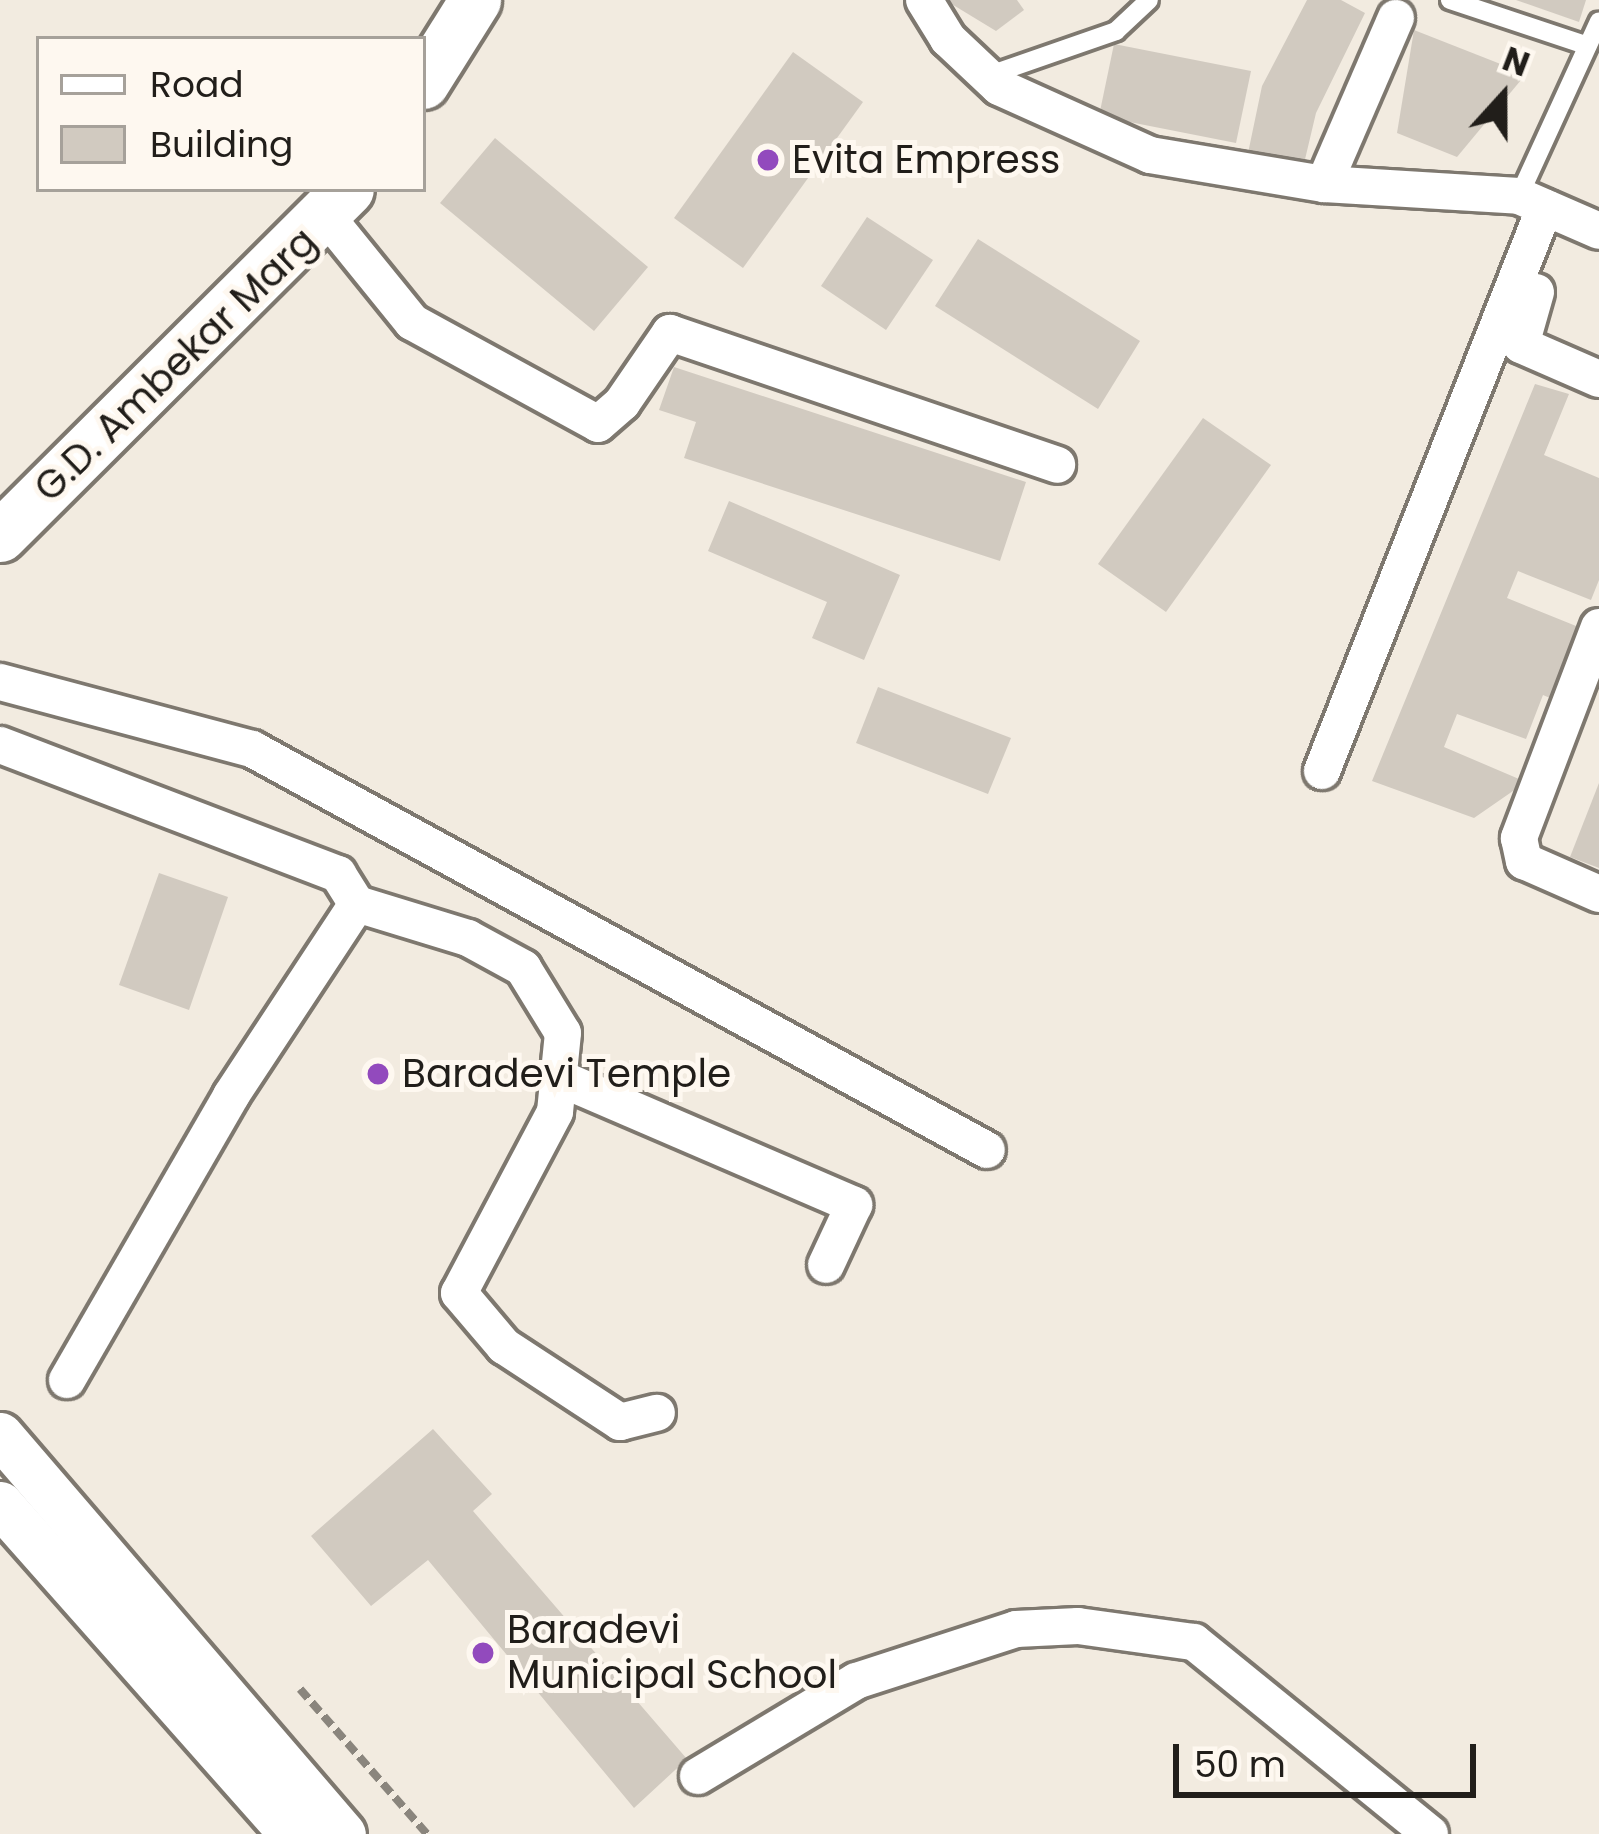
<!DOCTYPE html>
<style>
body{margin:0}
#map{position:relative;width:1599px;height:1834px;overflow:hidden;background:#f2ebe0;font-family:Poppins,sans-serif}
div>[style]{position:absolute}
.building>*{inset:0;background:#d1cac0}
.path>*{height:8px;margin-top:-4px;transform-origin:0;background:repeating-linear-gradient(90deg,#8a857d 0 12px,transparent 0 18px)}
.roads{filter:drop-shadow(3px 0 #7e786f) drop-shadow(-3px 0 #7e786f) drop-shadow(0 3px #7e786f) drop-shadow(0 -3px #7e786f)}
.service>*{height:18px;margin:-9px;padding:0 9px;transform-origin:9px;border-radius:9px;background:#fff}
.minor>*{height:36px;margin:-18px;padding:0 18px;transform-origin:18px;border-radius:18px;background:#fff}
.tertiary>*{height:45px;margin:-22.5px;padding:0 22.5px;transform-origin:22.5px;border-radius:22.5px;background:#fff}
.secondary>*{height:51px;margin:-25.5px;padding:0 25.5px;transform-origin:25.5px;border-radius:25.5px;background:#fff}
.dots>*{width:33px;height:33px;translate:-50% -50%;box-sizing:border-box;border:6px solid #fef8f0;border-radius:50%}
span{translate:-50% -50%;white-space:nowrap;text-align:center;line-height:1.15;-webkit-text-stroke:10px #fef8f0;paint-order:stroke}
.poi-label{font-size:39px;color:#211e1a}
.left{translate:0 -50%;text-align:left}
.street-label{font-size:39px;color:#211e1a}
.legend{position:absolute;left:36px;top:36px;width:390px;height:156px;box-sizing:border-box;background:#fef8f0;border:3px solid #a6a19a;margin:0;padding:15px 21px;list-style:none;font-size:36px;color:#211e1a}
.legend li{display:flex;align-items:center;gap:24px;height:60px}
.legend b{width:60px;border:3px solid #a6a19a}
.north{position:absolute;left:1443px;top:36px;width:120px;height:120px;-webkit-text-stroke:9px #fef8f0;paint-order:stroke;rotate:21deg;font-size:33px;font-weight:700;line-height:48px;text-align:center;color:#211e1a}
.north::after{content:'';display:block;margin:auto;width:42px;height:54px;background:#211e1a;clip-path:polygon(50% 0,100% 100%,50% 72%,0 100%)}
.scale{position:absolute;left:1173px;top:1744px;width:303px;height:54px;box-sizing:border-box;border:6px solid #211e1a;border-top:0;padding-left:15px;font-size:36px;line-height:42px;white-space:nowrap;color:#211e1a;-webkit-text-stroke:9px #fef8f0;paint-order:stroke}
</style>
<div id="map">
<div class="building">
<div style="clip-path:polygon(945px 0,1017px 0,1024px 10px,996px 31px)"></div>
<div style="clip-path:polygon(1307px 0,1341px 0,1365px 13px,1316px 113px,1302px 172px,1247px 158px,1262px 86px)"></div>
<div style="clip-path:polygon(1516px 0,1586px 0,1579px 22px)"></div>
<div style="clip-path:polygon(1414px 30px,1526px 74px,1457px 157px,1397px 133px)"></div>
<div style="clip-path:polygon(1114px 44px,1251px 71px,1236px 143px,1099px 116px)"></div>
<div style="clip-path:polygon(793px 52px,863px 102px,743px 268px,674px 218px)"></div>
<div style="clip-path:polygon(495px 138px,648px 267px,594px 331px,440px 203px)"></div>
<div style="clip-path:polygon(867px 217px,933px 260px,886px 330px,821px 286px)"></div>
<div style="clip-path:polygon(978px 239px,1140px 341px,1098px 409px,935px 306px)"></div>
<div style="clip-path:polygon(674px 367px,1026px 482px,1000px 561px,684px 458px,696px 422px,659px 410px)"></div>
<div style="clip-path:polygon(1535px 384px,1569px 394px,1544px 455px,1599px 478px,1599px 580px,1591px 600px,1518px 571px,1507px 598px,1586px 630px,1557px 701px,1543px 695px,1526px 739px,1457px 714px,1444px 747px,1526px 782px,1474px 818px,1372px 781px)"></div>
<div style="clip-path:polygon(1203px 418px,1271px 465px,1166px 612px,1098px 564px)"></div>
<div style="clip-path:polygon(729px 501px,900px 575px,864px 660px,812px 638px,827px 602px,708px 551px)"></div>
<div style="clip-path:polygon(878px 687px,1011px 738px,988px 794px,856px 743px)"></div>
<div style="clip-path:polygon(1599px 783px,1599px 868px,1570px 857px)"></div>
<div style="clip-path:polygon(159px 873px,228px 897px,189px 1010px,119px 985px)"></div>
<div style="clip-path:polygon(433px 1429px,492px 1494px,473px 1511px,687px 1759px,634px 1808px,428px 1560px,371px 1606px,311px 1536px)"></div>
</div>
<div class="path">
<div style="left:300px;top:1689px;width:193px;rotate:48.8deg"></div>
</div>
<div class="roads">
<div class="service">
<div style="left:1450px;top:0;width:145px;rotate:18.4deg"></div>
<div style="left:987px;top:76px;width:137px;rotate:-19.2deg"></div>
<div style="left:1116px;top:31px;width:45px;rotate:-43.2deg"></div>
<div style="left:1519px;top:196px;width:192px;rotate:-65.4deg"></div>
</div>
<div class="minor">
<div style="left:924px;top:0;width:46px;rotate:58.4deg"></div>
<div style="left:948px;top:39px;width:70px;rotate:43.3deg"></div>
<div style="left:999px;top:87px;width:166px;rotate:24.2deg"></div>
<div style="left:1150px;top:155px;width:176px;rotate:9.5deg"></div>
<div style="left:1324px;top:184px;width:195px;rotate:3.5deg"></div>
<div style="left:1519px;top:196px;width:87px;rotate:23.6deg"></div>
<div style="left:1324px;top:184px;width:181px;rotate:-66.6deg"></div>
<div style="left:327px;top:217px;width:135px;rotate:51deg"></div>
<div style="left:412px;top:322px;width:212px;rotate:28.7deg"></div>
<div style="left:598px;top:424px;width:32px;rotate:-41deg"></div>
<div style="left:622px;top:403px;width:85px;rotate:-55.6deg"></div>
<div style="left:670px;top:333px;width:409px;rotate:18.8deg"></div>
<div style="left:1536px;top:292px;width:55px;rotate:105.8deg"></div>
<div style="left:1521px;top:345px;width:85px;rotate:23.6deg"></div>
<div style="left:1599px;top:627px;width:226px;rotate:110.8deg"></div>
<div style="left:1519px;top:838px;width:24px;rotate:78deg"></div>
<div style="left:1524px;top:861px;width:82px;rotate:23.7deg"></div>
<div style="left:0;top:682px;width:261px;rotate:14.9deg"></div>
<div style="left:252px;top:749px;width:837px;rotate:28.62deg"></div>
<div style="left:0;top:745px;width:362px;rotate:20.9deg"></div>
<div style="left:338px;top:874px;width:36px;rotate:58deg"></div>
<div style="left:357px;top:904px;width:230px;rotate:123.3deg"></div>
<div style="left:231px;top:1096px;width:328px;rotate:120deg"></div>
<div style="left:1322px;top:771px;width:606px;rotate:-68.43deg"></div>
<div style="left:357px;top:904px;width:116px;rotate:17deg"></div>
<div style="left:468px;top:938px;width:63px;rotate:28.6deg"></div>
<div style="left:523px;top:968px;width:76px;rotate:58.4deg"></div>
<div style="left:563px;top:1033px;width:79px;rotate:95.8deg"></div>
<div style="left:555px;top:1112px;width:205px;rotate:117.9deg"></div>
<div style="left:459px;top:1293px;width:70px;rotate:49.7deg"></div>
<div style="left:504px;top:1346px;width:139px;rotate:33.2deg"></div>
<div style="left:620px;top:1422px;width:38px;rotate:-14deg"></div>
<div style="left:564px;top:1080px;width:316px;rotate:23.3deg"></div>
<div style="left:854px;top:1205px;width:66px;rotate:115deg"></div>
<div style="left:698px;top:1776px;width:184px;rotate:-31deg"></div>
<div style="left:856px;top:1681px;width:168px;rotate:-18deg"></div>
<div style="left:1016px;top:1629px;width:62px;rotate:-2.8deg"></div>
<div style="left:1078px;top:1626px;width:117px;rotate:7.9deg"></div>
<div style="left:1194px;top:1642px;width:304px;rotate:39.1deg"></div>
</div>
<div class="tertiary">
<div style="left:0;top:1435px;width:526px;rotate:49.32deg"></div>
<div style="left:0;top:1504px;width:441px;rotate:48.5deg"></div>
</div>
<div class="secondary">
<div style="left:423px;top:83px;width:98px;rotate:-57.9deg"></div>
<div style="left:0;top:536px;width:491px;rotate:-44.9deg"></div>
</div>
</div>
<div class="dots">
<div style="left:768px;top:160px;background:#924abd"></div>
<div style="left:378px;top:1074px;background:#924abd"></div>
<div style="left:483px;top:1653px;background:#924abd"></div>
</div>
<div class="poi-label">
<span class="left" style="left:792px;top:160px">Evita Empress</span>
<span class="left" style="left:402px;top:1074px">Baradevi Temple</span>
<span class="left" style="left:507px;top:1653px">Baradevi<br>Municipal School</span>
</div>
<div class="street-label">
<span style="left:176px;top:365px;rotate:-44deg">G.D. Ambekar Marg</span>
</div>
<ul class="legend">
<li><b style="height:15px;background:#fff"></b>Road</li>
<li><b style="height:33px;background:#d1cac0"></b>Building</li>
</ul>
<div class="north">N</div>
<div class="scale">50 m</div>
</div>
